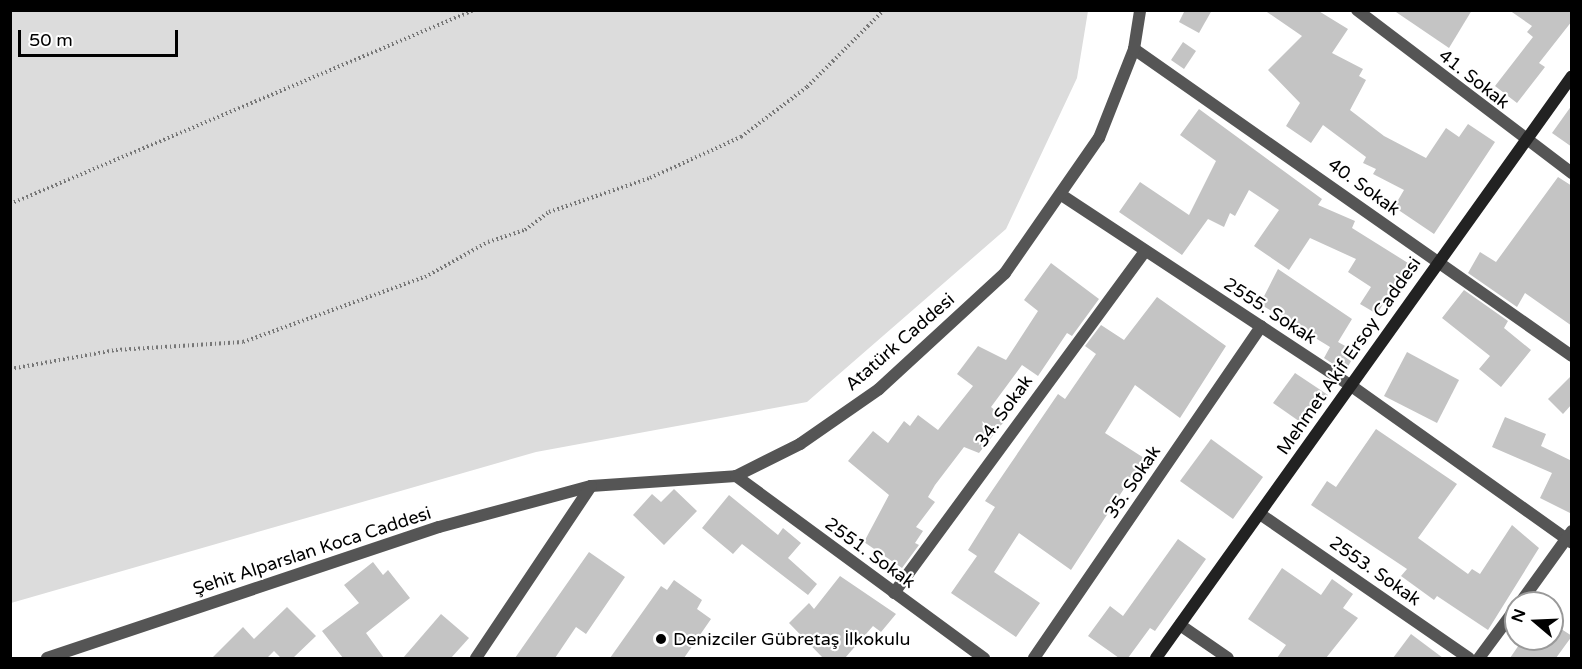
<!DOCTYPE html>
<meta charset="utf-8">
<style>
body{margin:0}
#map{position:relative;width:1582px;height:669px;overflow:hidden;background:#fff;font-family:"Varela Round",sans-serif}
div>[style]{position:absolute}
.green>*{inset:0;background:#dcdcdc}
.building>*{inset:0;background:#c4c4c4}
.path>*{height:4px;margin-top:-2px;transform-origin:0;background:repeating-linear-gradient(90deg,#777 0 1.5px,transparent 0 4.5px)}
.street>*{height:12px;margin:-6px;padding:0 6px;transform-origin:6px;border-radius:6px;background:#555}
.secondary>*{height:12px;margin:-6px;padding:0 6px;transform-origin:6px;border-radius:6px;background:#222}
.dots>*{width:16px;height:16px;translate:-50% -50%;box-sizing:border-box;border:3px solid #fff;border-radius:50%}
span{translate:-50% -50%;white-space:nowrap;text-align:center;line-height:1.15;-webkit-text-stroke:4.5px #fff;paint-order:stroke}
.street-label{font-size:18px;color:#000}
.poi-label{font-size:18px;color:#000}
.left{translate:0 -50%;text-align:left}
.frame{position:absolute;inset:0;border:12px solid #000;pointer-events:none}
.north{position:absolute;left:1504px;top:591px;width:60px;height:60px;box-sizing:border-box;background:#fff;border:2px solid #999;border-radius:50%;rotate:289deg;font-size:16px;font-weight:700;line-height:24px;text-align:center;color:#000}
.north::after{content:'';display:block;margin:auto;width:21px;height:27px;background:#000;clip-path:polygon(50% 0,100% 100%,50% 72%,0 100%)}
.scale{position:absolute;left:18px;top:30px;width:160px;height:27px;box-sizing:border-box;border:3px solid #000;border-top:0;padding-left:8px;font-size:18px;line-height:21px;white-space:nowrap;color:#000;-webkit-text-stroke:4px #fff;paint-order:stroke}
</style>
<div id="map">
<div class="green">
<div style="clip-path:polygon(11px 10px,1088px 10px,1088px 11px,1077px 78px,1006px 229px,807px 402px,536px 452px,11px 603px)"></div>
</div>
<div class="building">
<div style="clip-path:polygon(1185px 10px,1212px 10px,1199px 33px,1179px 22px)"></div>
<div style="clip-path:polygon(1264px 10px,1317px 10px,1348px 29px,1332px 53px,1363px 69px,1359px 76px,1366px 80px,1350px 110px,1384px 136px,1426px 158px,1446px 128px,1459px 137px,1468px 124px,1495px 142px,1434px 234px,1394px 207px,1404px 190px,1373px 174px,1376px 169px,1363px 163px,1366px 157px,1323px 125px,1311px 143px,1286px 126px,1300px 103px,1268px 70px,1302px 36px)"></div>
<div style="clip-path:polygon(1393px 10px,1472px 10px,1449px 48px)"></div>
<div style="clip-path:polygon(1509px 10px,1572px 10px,1572px 21px,1539px 63px,1545px 67px,1517px 103px,1495px 86px,1533px 37px,1527px 32px,1532px 26px)"></div>
<div style="clip-path:polygon(1183px 42px,1196px 51px,1184px 69px,1171px 60px)"></div>
<div style="clip-path:polygon(1572px 105px,1572px 147px,1552px 133px)"></div>
<div style="clip-path:polygon(1199px 109px,1322px 199px,1318px 205px,1355px 221px,1352px 228px,1408px 263px,1377px 314px,1360px 304px,1371px 287px,1348px 272px,1356px 259px,1310px 238px,1289px 270px,1254px 246px,1279px 210px,1249px 190px,1235px 216px,1230px 213px,1224px 227px,1208px 219px,1182px 255px,1119px 212px,1140px 182px,1189px 215px,1216px 161px,1180px 135px)"></div>
<div style="clip-path:polygon(1558px 177px,1572px 186px,1572px 326px,1525px 293px,1517px 307px,1468px 273px,1480px 252px,1496px 262px)"></div>
<div style="clip-path:polygon(1051px 263px,1099px 299px,1072px 336px,1067px 333px,1038px 376px,1022px 365px,991px 407px,1006px 419px,979px 453px,964px 447px,935px 485px,928px 497px,935px 502px,916px 527px,923px 531px,915px 543px,919px 545px,902px 568px,864px 542px,889px 495px,848px 461px,873px 431px,888px 443px,904px 421px,910px 426px,918px 415px,938px 430px,973px 386px,957px 374px,978px 346px,1006px 360px,1038px 311px,1024px 300px)"></div>
<div style="clip-path:polygon(1278px 269px,1352px 319px,1338px 342px,1356px 352px,1345px 372px,1324px 358px,1330px 347px,1260px 304px)"></div>
<div style="clip-path:polygon(1464px 290px,1508px 321px,1504px 328px,1531px 350px,1501px 387px,1479px 369px,1490px 356px,1442px 318px)"></div>
<div style="clip-path:polygon(1157px 297px,1226px 346px,1180px 418px,1135px 385px,1105px 433px,1144px 458px,1071px 570px,1019px 533px,994px 572px,1040px 603px,1016px 637px,951px 593px,977px 556px,968px 550px,995px 507px,985px 501px,1058px 394px,1065px 399px,1096px 354px,1085px 346px,1101px 325px,1124px 340px)"></div>
<div style="clip-path:polygon(1407px 352px,1459px 380px,1437px 423px,1384px 396px)"></div>
<div style="clip-path:polygon(1295px 373px,1328px 395px,1306px 426px,1273px 403px)"></div>
<div style="clip-path:polygon(1572px 375px,1572px 404px,1563px 414px,1548px 399px)"></div>
<div style="clip-path:polygon(1505px 417px,1546px 434px,1541px 446px,1572px 461px,1572px 514px,1540px 498px,1552px 473px,1492px 447px)"></div>
<div style="clip-path:polygon(1376px 429px,1457px 484px,1418px 538px,1468px 574px,1472px 569px,1480px 574px,1512px 525px,1539px 548px,1488px 630px,1437px 596px,1434px 600px,1401px 576px,1407px 569px,1311px 505px,1327px 481px,1336px 487px)"></div>
<div style="clip-path:polygon(1211px 439px,1263px 477px,1233px 519px,1180px 481px)"></div>
<div style="clip-path:polygon(674px 489px,697px 511px,664px 545px,633px 515px,652px 494px,661px 502px)"></div>
<div style="clip-path:polygon(729px 495px,778px 535px,783px 528px,801px 543px,788px 558px,817px 584px,808px 595px,742px 544px,733px 554px,702px 528px)"></div>
<div style="clip-path:polygon(1178px 539px,1206px 559px,1155px 631px,1150px 628px,1128px 658px,1119px 658px,1088px 636px,1110px 606px,1123px 616px)"></div>
<div style="clip-path:polygon(589px 552px,625px 577px,586px 634px,576px 627px,555px 658px,515px 658px)"></div>
<div style="clip-path:polygon(373px 562px,383px 575px,388px 570px,410px 598px,366px 633px,384px 658px,343px 658px,322px 631px,359px 603px,344px 585px)"></div>
<div style="clip-path:polygon(1282px 568px,1321px 595px,1332px 579px,1353px 594px,1343px 608px,1358px 618px,1326px 658px,1277px 658px,1286px 645px,1248px 619px)"></div>
<div style="clip-path:polygon(840px 576px,896px 614px,881px 632px,873px 626px,845px 658px,823px 658px,789px 623px,809px 603px,814px 609px)"></div>
<div style="clip-path:polygon(674px 580px,702px 600px,697px 609px,711px 619px,684px 658px,610px 658px,661px 586px,667px 590px)"></div>
<div style="clip-path:polygon(287px 607px,316px 636px,293px 658px,281px 658px,274px 651px,267px 658px,212px 658px,243px 627px,254px 639px)"></div>
<div style="clip-path:polygon(441px 614px,469px 638px,451px 658px,403px 658px)"></div>
<div style="clip-path:polygon(1552px 623px,1572px 636px,1556px 658px,1510px 658px,1523px 639px,1552px 639px)"></div>
<div style="clip-path:polygon(1411px 634px,1443px 658px,1393px 658px)"></div>
</div>
<div class="path">
<div style="left:10px;top:204px;width:503px;rotate:-22.69deg"></div>
<div style="left:10px;top:369px;width:108px;rotate:-10.2deg"></div>
<div style="left:116px;top:350px;width:127px;rotate:-3.6deg"></div>
<div style="left:243px;top:342px;width:193px;rotate:-19.7deg"></div>
<div style="left:425px;top:277px;width:72px;rotate:-29.1deg"></div>
<div style="left:488px;top:242px;width:39px;rotate:-18deg"></div>
<div style="left:525px;top:230px;width:30px;rotate:-37deg"></div>
<div style="left:549px;top:212px;width:107px;rotate:-18.6deg"></div>
<div style="left:650px;top:178px;width:100px;rotate:-24.3deg"></div>
<div style="left:741px;top:137px;width:83px;rotate:-37.1deg"></div>
<div style="left:807px;top:87px;width:109px;rotate:-45deg"></div>
</div>
<div class="street">
<div style="left:1357px;top:10px;width:270px;rotate:37.2deg"></div>
<div style="left:1134px;top:49px;width:535px;rotate:35.03deg"></div>
<div style="left:1063px;top:196px;width:344px;rotate:33.4deg"></div>
<div style="left:1350px;top:385px;width:272px;rotate:35.4deg"></div>
<div style="left:736px;top:476px;width:308px;rotate:36.3deg"></div>
<div style="left:1260px;top:514px;width:254px;rotate:34.6deg"></div>
<div style="left:894px;top:593px;width:424px;rotate:-53.7deg"></div>
<div style="left:1520px;top:603px;width:89px;rotate:-54.2deg"></div>
<div style="left:1180px;top:625px;width:58px;rotate:34.5deg"></div>
<div style="left:47px;top:658px;width:413px;rotate:-18.5deg"></div>
<div style="left:439px;top:527px;width:157px;rotate:-15.1deg"></div>
<div style="left:591px;top:486px;width:145px;rotate:-3.9deg"></div>
<div style="left:736px;top:476px;width:72px;rotate:-26.6deg"></div>
<div style="left:800px;top:444px;width:96px;rotate:-34.8deg"></div>
<div style="left:879px;top:389px;width:171px;rotate:-42.6deg"></div>
<div style="left:1005px;top:273px;width:165px;rotate:-55.2deg"></div>
<div style="left:1099px;top:138px;width:96px;rotate:-68.5deg"></div>
<div style="left:1134px;top:49px;width:39px;rotate:-81deg"></div>
<div style="left:476px;top:658px;width:207px;rotate:-56.2deg"></div>
<div style="left:1034px;top:658px;width:402px;rotate:-55.6deg"></div>
<div style="left:1479px;top:658px;width:62px;rotate:-53.5deg"></div>
</div>
<div class="secondary">
<div style="left:1156px;top:658px;width:715px;rotate:-54.44deg"></div>
</div>
<div class="dots">
<div style="left:661px;top:639px;background:#000"></div>
</div>
<div class="street-label">
<span style="left:1474px;top:79px;rotate:38deg">41. Sokak</span>
<span style="left:1364px;top:187px;rotate:36deg">40. Sokak</span>
<span style="left:1270px;top:311px;rotate:33deg">2555. Sokak</span>
<span style="left:900px;top:342px;rotate:-41deg">Atatürk Caddesi</span>
<span style="left:1349px;top:356px;rotate:-55deg">Mehmet Akif Ersoy Caddesi</span>
<span style="left:1004px;top:411px;rotate:-54deg">34. Sokak</span>
<span style="left:1133px;top:482px;rotate:-56deg">35. Sokak</span>
<span style="left:312px;top:551px;rotate:-18deg">Şehit Alparslan Koca Caddesi</span>
<span style="left:870px;top:553px;rotate:36deg">2551. Sokak</span>
<span style="left:1375px;top:571px;rotate:35deg">2553. Sokak</span>
</div>
<div class="poi-label">
<span class="left" style="left:673px;top:639px">Denizciler Gübretaş İlkokulu</span>
</div>
<div class="frame"></div>
<div class="north">N</div>
<div class="scale">50 m</div>
</div>
